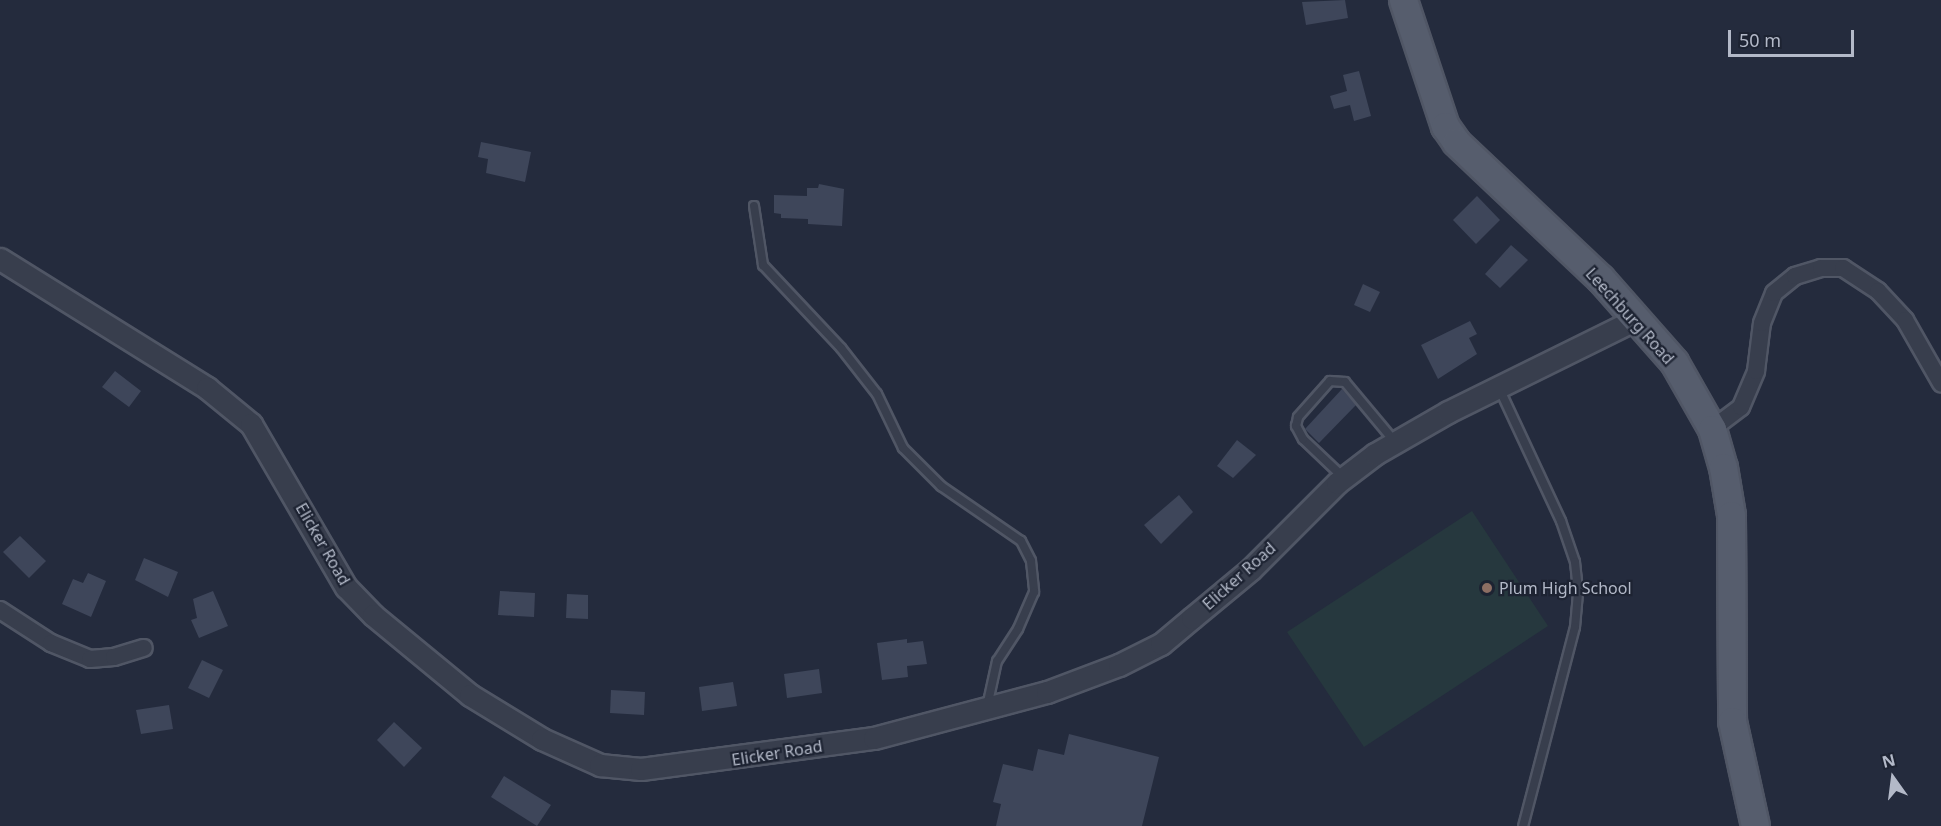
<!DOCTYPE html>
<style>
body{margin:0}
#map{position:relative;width:1941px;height:826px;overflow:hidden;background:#242b3d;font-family:"Noto Sans",sans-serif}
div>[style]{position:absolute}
.green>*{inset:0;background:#26383e}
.building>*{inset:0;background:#3e465a}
.roads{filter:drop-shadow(2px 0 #505665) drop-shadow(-2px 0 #505665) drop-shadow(0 2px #505665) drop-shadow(0 -2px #505665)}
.service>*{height:8px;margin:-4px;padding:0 4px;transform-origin:4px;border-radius:4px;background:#383e4d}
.minor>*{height:16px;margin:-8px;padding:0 8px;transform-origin:8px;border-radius:8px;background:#383e4d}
.tertiary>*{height:21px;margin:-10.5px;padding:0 10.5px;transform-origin:10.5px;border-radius:10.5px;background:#383e4d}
.primary>*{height:27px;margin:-13.5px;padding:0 13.5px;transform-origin:13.5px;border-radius:13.5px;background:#565d6d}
.dots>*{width:16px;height:16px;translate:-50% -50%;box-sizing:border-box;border:3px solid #1d2332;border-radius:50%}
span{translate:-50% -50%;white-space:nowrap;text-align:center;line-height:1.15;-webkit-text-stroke:4.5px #1d2332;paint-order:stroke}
.street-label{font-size:16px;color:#b3b9c8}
.poi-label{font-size:16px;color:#b3b9c8}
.left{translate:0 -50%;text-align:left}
.north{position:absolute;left:1863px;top:748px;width:60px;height:60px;-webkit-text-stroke:4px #1d2332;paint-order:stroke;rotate:346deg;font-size:16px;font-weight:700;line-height:24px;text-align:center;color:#b3b9c8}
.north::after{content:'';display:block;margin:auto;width:21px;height:27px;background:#b3b9c8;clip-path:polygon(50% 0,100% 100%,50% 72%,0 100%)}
.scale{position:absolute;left:1728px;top:30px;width:126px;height:27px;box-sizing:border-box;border:3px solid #b3b9c8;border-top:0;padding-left:8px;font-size:18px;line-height:21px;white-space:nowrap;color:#b3b9c8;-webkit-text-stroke:4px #1d2332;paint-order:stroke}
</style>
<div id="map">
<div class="green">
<div style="clip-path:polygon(1472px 511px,1548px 626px,1364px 747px,1287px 632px)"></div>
</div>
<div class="building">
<div style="clip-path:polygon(1345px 0,1348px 18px,1306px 25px,1302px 2px)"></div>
<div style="clip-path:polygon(1359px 71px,1371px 116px,1354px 121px,1350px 105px,1334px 109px,1330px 96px,1347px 91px,1343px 75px)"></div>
<div style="clip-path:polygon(481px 142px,531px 152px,525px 182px,486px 173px,488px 159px,478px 157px)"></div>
<div style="clip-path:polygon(819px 184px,844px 189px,842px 226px,808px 224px,808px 219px,781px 218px,781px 214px,774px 213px,774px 195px,807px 196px,807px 188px,818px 188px)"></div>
<div style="clip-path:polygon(1477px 196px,1500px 220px,1476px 244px,1453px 220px)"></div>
<div style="clip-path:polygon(1511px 245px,1528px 260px,1500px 288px,1485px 274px)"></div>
<div style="clip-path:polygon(1363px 284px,1380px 292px,1370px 312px,1354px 305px)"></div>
<div style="clip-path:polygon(1470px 321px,1477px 334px,1469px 338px,1477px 354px,1438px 379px,1421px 345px)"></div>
<div style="clip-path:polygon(115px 371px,141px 391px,129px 407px,102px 387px)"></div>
<div style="clip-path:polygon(1342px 389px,1356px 405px,1319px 443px,1305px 429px)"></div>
<div style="clip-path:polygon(1237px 440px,1256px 455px,1233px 478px,1217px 466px)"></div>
<div style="clip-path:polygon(1179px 495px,1193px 512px,1161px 544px,1144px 525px)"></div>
<div style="clip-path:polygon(20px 536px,46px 561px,29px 578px,3px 552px)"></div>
<div style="clip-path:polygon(144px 558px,178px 572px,168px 597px,135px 580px)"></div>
<div style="clip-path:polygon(88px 573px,106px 581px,91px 617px,62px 604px,73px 579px,83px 583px)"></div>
<div style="clip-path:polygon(213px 591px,228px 626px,199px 638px,191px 620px,197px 618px,193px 599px)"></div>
<div style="clip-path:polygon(500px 591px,535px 593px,534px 617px,498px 615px)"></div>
<div style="clip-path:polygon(567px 594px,588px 595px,588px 619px,566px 618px)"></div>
<div style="clip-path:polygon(907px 639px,907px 643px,923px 641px,927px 664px,907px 666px,908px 677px,882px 680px,877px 643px)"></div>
<div style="clip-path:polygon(202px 660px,223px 670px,209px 698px,188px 688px)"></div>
<div style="clip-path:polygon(819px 669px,822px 693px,787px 698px,784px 674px)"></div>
<div style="clip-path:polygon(733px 682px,737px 706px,702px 711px,699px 687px)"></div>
<div style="clip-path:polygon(611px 690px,645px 692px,644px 715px,610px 713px)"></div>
<div style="clip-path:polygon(169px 705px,173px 729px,141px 734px,136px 710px)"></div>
<div style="clip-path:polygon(394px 722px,422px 748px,404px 767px,377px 740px)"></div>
<div style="clip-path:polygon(1069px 734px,1159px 757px,1142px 826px,996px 826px,1001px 804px,993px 802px,1003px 764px,1033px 771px,1038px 749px,1064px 755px)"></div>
<div style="clip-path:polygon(504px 776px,551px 805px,537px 826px,491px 797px)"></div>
</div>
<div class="roads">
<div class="service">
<div style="left:754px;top:206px;width:60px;rotate:81.3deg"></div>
<div style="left:763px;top:265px;width:114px;rotate:46.8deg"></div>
<div style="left:841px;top:348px;width:58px;rotate:52deg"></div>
<div style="left:877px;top:394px;width:60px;rotate:64.3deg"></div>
<div style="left:903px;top:448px;width:54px;rotate:45deg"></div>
<div style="left:941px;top:486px;width:97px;rotate:34.5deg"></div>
<div style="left:1021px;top:541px;width:22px;rotate:63deg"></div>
<div style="left:1031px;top:561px;width:31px;rotate:84deg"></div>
<div style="left:1034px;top:592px;width:40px;rotate:113.4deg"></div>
<div style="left:1018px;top:629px;width:38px;rotate:123deg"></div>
<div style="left:997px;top:661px;width:47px;rotate:102.3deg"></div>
<div style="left:1499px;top:388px;width:147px;rotate:65deg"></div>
<div style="left:1561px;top:521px;width:43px;rotate:71.1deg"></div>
<div style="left:1575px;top:562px;width:31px;rotate:84deg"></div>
<div style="left:1578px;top:593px;width:34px;rotate:95deg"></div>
<div style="left:1575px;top:627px;width:206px;rotate:104.6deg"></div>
<div style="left:1343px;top:477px;width:55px;rotate:-136.5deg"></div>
<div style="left:1303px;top:439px;width:15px;rotate:-118deg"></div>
<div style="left:1296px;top:426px;width:9px;rotate:-77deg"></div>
<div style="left:1298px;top:417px;width:48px;rotate:-48.4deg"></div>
<div style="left:1330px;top:381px;width:15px;rotate:4deg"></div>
<div style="left:1345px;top:382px;width:78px;rotate:50.2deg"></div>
</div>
<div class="minor">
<div style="left:1712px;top:429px;width:36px;rotate:-37deg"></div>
<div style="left:1741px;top:407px;width:39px;rotate:-67deg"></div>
<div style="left:1756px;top:371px;width:48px;rotate:-82.9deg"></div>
<div style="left:1762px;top:323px;width:32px;rotate:-68deg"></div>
<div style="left:1774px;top:293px;width:27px;rotate:-39deg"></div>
<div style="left:1795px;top:276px;width:27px;rotate:-17deg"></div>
<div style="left:1821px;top:268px;width:22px"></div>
<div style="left:1843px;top:268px;width:42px;rotate:33.3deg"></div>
<div style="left:1878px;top:291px;width:40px;rotate:47deg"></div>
<div style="left:1905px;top:320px;width:73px;rotate:60.3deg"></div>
<div style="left:0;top:610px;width:61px;rotate:32.9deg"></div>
<div style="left:51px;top:643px;width:42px;rotate:22.3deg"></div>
<div style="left:90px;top:659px;width:24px;rotate:-5deg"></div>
<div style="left:114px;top:657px;width:31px;rotate:-17deg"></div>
</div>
<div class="tertiary">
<div style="left:0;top:259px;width:244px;rotate:31.9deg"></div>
<div style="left:207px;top:388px;width:57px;rotate:39.3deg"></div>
<div style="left:251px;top:424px;width:189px;rotate:59.8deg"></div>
<div style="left:346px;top:587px;width:39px;rotate:46deg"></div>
<div style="left:373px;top:615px;width:126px;rotate:39.5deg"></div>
<div style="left:470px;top:695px;width:84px;rotate:31.4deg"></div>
<div style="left:542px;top:739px;width:64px;rotate:24.1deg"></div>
<div style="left:600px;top:765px;width:41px;rotate:5.6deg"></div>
<div style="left:641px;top:769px;width:235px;rotate:-7.6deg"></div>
<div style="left:874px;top:738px;width:179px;rotate:-14.9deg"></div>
<div style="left:1047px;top:692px;width:77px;rotate:-20.6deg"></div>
<div style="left:1119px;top:665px;width:47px;rotate:-26.6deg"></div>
<div style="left:1161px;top:644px;width:40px;rotate:-40deg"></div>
<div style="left:1192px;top:618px;width:77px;rotate:-39.7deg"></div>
<div style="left:1251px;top:569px;width:122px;rotate:-45deg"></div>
<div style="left:1337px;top:483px;width:48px;rotate:-37.3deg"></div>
<div style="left:1375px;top:454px;width:84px;rotate:-29.9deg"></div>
<div style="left:1448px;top:412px;width:210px;rotate:-26.3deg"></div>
</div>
<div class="primary">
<div style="left:1403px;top:0;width:133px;rotate:71.6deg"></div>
<div style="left:1445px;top:126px;width:19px;rotate:55deg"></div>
<div style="left:1456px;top:142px;width:198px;rotate:43.4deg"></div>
<div style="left:1600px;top:278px;width:112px;rotate:48.6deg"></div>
<div style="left:1674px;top:362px;width:77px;rotate:60.4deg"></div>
<div style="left:1712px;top:429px;width:40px;rotate:74deg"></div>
<div style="left:1723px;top:467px;width:49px;rotate:80.5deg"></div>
<div style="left:1731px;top:515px;width:206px;rotate:89.7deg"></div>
<div style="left:1732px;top:721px;width:107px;rotate:77.6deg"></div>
</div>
</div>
<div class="dots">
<div style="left:1487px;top:588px;background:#8d6e63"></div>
</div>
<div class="street-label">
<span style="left:1630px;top:316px;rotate:48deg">Leechburg Road</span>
<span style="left:323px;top:544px;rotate:60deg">Elicker Road</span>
<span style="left:1239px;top:576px;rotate:-42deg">Elicker Road</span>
<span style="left:777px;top:753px;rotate:-9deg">Elicker Road</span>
</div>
<div class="poi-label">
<span class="left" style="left:1499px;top:588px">Plum High School</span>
</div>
<div class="north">N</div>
<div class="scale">50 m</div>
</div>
